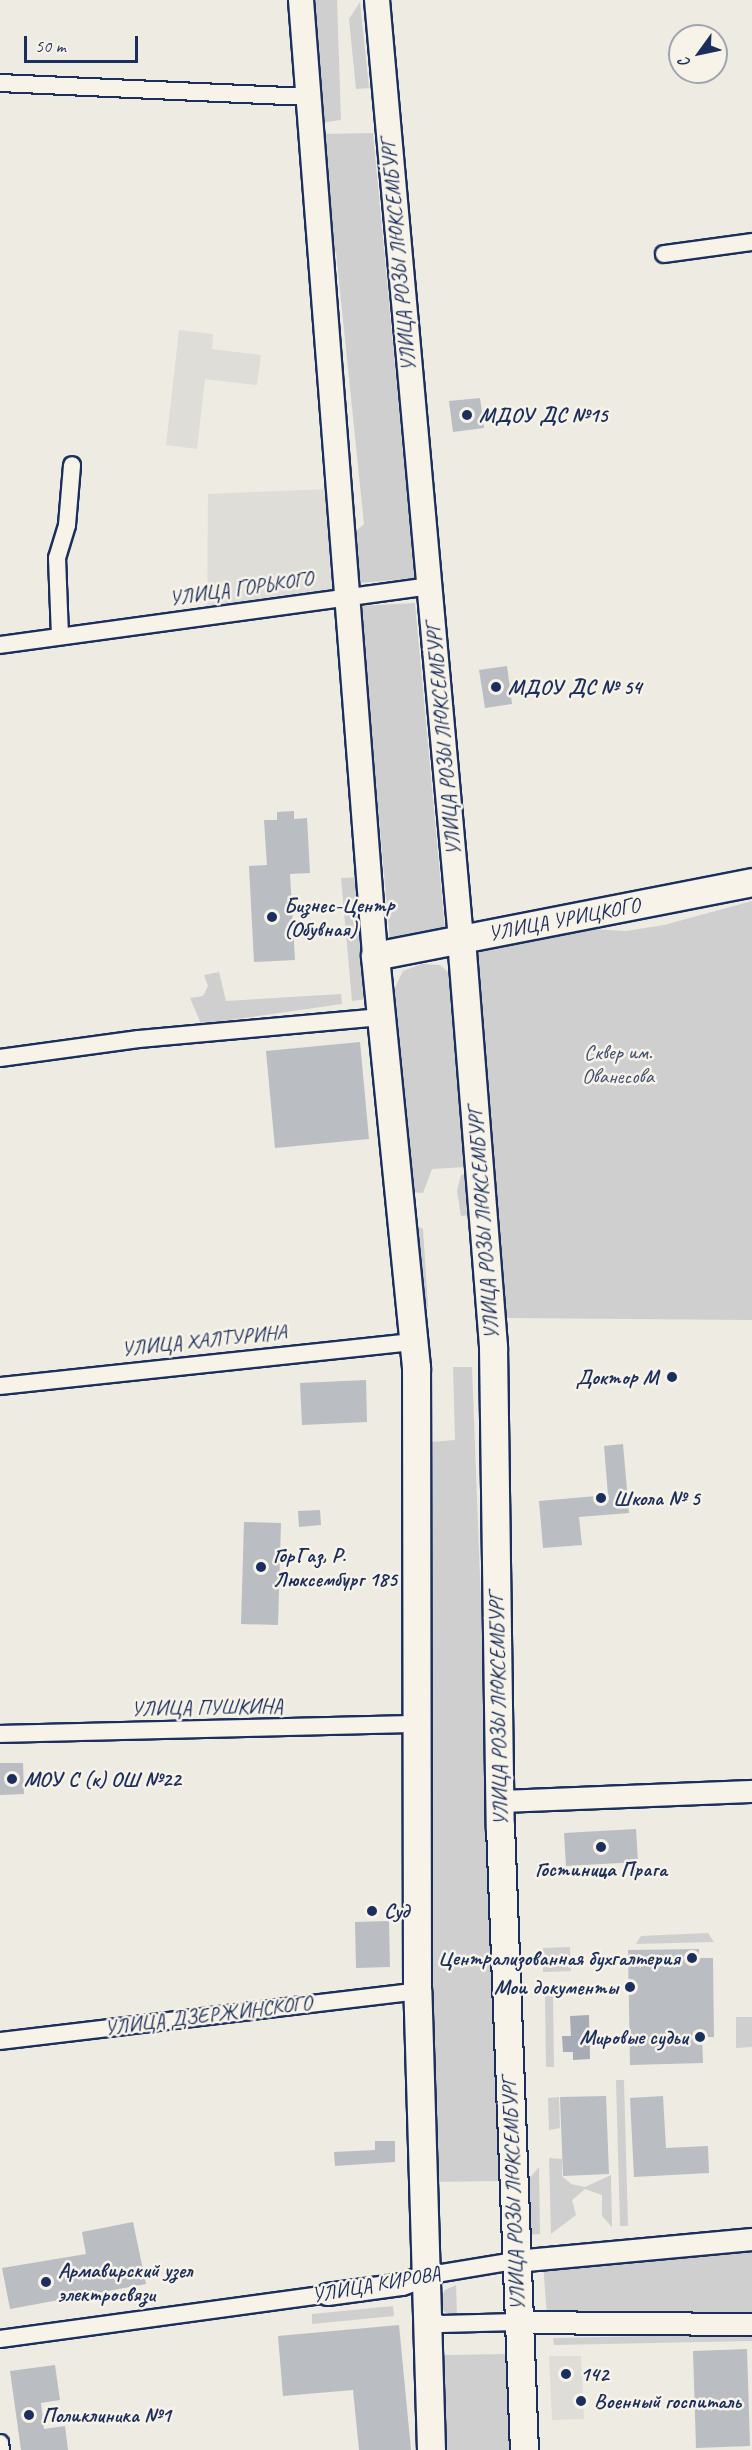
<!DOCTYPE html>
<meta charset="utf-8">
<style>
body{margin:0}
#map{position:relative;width:752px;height:2450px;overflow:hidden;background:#eeebe2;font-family:Caveat,sans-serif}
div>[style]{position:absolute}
.built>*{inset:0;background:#deddd8}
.green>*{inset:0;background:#cfcfcf}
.water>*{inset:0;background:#a6abb5}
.building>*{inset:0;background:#babdc2}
.roads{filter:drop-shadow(2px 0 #1b2f5e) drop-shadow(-2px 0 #1b2f5e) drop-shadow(0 2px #1b2f5e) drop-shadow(0 -2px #1b2f5e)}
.minor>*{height:16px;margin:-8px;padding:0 8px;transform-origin:8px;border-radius:8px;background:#f7f3e8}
.tertiary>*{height:21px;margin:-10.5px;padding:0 10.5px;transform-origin:10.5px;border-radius:10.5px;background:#f7f3e8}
.secondary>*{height:24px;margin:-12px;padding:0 12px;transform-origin:12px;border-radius:12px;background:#f7f3e8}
.primary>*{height:27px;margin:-13.5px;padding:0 13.5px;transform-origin:13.5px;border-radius:13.5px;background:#f7f3e8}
.dots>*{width:16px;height:16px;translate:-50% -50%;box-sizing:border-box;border:3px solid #f7f3e8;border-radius:50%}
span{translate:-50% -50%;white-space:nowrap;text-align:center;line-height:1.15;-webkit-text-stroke:5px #f7f3e8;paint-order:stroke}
.street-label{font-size:21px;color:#1b2f5e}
.poi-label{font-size:21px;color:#1b2f5e;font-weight:700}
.left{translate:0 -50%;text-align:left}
.right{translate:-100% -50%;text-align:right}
.park-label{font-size:21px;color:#3f4f75}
.north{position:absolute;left:668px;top:24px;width:60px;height:60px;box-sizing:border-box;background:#f7f3e8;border:2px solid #9fa5b1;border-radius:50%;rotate:237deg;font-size:16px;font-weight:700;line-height:24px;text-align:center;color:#1b2f5e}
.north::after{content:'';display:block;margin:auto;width:21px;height:27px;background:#1b2f5e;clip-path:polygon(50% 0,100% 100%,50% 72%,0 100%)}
.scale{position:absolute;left:24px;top:36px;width:114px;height:27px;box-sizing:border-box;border:3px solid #1b2f5e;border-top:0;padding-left:8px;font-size:18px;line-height:21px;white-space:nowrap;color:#1b2f5e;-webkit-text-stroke:4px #f7f3e8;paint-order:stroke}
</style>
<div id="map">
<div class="built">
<div style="clip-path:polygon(179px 330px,213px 334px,212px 349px,261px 355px,257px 385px,205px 379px,197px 449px,166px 445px)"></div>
<div style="clip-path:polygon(330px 489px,340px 596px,207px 616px,208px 494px)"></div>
<div style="clip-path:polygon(549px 2356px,581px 2356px,584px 2419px,552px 2420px)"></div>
</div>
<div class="green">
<div style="clip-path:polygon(308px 0,337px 0,341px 120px,319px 123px)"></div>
<div style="clip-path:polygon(360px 2px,369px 88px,356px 89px,349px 19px)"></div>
<div style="clip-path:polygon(373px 133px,415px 578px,359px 583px,355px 532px,364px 524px,336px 252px,328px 244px,319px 134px)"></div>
<div style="clip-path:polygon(415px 603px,445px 930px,390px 941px,360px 606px)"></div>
<div style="clip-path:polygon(360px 877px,366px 999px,352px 1001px,341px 878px)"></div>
<div style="clip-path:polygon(752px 901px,752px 1320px,505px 1318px,477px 953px,592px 929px,626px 931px,664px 925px)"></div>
<div style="clip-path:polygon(422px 964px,440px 965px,451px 975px,466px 1167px,432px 1169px,423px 1193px,409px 1192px,391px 996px,403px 971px)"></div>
<div style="clip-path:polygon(219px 972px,226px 1001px,341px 994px,342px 1004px,201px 1024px,190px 998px,203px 996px,208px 986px,204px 975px)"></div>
<div style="clip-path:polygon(467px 1174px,469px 1215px,461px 1216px,457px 1191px,461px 1175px)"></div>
<div style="clip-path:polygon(415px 1225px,423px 1229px,428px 1307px,420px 1307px)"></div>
<div style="clip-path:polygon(453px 1367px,472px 1367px,503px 2181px,428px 2182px,419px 1443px,455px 1440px)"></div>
<div style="clip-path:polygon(708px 1933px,714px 1942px,636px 1944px,641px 1936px)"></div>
<div style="clip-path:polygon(570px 1947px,571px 1971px,543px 1972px,543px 1948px)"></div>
<div style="clip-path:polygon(553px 1995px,554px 2067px,546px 2067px,545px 1996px)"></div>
<div style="clip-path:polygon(736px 2017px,752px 2017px,752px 2047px,736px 2048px)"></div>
<div style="clip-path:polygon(616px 2080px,624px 2080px,628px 2226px,620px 2226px)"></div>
<div style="clip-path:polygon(559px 2097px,560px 2128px,549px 2130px,548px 2098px)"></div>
<div style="clip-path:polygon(549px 2158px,562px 2159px,562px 2176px,571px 2184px,585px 2187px,611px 2175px,612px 2227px,602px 2216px,602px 2195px,585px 2189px,572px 2200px,576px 2215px,551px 2234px)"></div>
<div style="clip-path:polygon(539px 2167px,540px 2234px,526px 2235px,525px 2184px)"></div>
<div style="clip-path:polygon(752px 2246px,752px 2313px,547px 2317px,543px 2262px)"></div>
<div style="clip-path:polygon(456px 2285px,457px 2317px,444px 2312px,440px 2300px,445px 2290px)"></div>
<div style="clip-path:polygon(393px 2306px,394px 2316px,312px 2324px,312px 2314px)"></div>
<div style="clip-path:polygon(752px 2334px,752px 2341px,554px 2345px,553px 2338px)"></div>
<div style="clip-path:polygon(510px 2354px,514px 2450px,447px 2450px,444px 2355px)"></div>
</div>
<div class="water">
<div style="clip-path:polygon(589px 2015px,590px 2059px,573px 2060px,573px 2052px,563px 2052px,562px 2036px,571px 2036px,570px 2016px)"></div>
</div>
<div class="building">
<div style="clip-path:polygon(480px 398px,484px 428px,453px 432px,449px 401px)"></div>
<div style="clip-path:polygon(507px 666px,512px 704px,485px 708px,479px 670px)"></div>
<div style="clip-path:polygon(294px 811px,294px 819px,307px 818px,310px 873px,290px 874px,295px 960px,254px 962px,249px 866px,267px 865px,264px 820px,277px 820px,277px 812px)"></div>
<div style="clip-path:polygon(360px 1042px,369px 1139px,275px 1148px,266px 1051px)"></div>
<div style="clip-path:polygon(366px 1380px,367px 1422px,302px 1425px,300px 1383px)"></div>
<div style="clip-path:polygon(623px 1444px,629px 1513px,579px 1517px,582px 1545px,543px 1548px,539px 1501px,608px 1495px,604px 1446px)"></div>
<div style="clip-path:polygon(320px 1510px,321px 1525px,299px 1527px,298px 1511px)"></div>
<div style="clip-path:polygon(244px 1522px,281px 1523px,278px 1625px,241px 1624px)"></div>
<div style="clip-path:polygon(0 1763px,23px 1763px,24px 1794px,0 1795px)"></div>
<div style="clip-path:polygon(636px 1829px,638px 1862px,566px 1866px,564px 1833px)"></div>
<div style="clip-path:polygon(389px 1921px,390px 1967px,356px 1968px,355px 1922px)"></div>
<div style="clip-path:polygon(699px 1949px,699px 1958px,713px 1958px,714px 2037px,702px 2037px,703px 2063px,630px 2065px,628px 1950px)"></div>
<div style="clip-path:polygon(606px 2096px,609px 2174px,563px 2176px,560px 2097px)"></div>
<div style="clip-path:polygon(663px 2096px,666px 2148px,708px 2146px,709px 2173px,634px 2177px,630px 2098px)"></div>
<div style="clip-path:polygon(375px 2141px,395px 2141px,395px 2162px,335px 2166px,334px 2152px,375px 2150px)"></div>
<div style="clip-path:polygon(133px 2222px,146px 2284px,10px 2309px,2px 2268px,86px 2254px,82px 2232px)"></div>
<div style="clip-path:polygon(399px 2325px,411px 2450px,359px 2450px,353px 2390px,283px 2396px,278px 2336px)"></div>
<div style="clip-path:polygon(747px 2349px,750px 2446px,696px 2448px,693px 2351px)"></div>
<div style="clip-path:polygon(55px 2365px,60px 2400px,41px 2403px,44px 2429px,65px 2426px,68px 2450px,21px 2450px,10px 2371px)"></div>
</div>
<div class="roads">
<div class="minor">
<div style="left:0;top:83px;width:309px;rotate:2.6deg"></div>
<div style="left:664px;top:254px;width:89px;rotate:-7.8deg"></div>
<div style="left:60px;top:636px;width:78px;rotate:-92.2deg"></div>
<div style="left:57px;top:558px;width:34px;rotate:-73deg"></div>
<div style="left:67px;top:525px;width:60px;rotate:-85.2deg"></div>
<div style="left:0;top:645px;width:432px;rotate:-7.8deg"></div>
<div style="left:0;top:1058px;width:140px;rotate:-7.8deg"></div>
<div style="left:139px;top:1039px;width:243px;rotate:-5.2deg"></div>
<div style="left:0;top:1386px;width:416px;rotate:-6.1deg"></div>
<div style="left:0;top:1734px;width:414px;rotate:-1.4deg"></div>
<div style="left:0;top:2041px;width:420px;rotate:-6.8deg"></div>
<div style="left:424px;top:2276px;width:92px;rotate:-9.4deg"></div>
<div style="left:425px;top:2317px;width:17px;rotate:24deg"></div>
<div style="left:441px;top:2324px;width:77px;rotate:-1.5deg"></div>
<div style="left:0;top:2339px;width:330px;rotate:-7.8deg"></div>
<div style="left:0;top:2443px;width:7px;rotate:82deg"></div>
</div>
<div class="tertiary">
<div style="left:500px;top:1801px;width:252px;rotate:-2.3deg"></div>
<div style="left:515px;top:2261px;width:238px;rotate:-5.3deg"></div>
<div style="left:327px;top:2294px;width:76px;rotate:-7.6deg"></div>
<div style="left:402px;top:2284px;width:23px;rotate:-20deg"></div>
<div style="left:518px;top:2322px;width:234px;rotate:0.5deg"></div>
</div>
<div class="secondary">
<div style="left:301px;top:0;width:959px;rotate:85.57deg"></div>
<div style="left:377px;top:0;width:943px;rotate:84.89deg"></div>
</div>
<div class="primary">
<div style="left:461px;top:939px;width:409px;rotate:85.5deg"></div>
<div style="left:493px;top:1347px;width:479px;rotate:89.2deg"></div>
<div style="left:500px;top:1826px;width:624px;rotate:87.8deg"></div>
<div style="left:431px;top:2450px;width:459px;rotate:-91.7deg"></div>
<div style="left:417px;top:1991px;width:624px;rotate:-90.09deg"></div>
<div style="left:416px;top:1367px;width:413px;rotate:-95.7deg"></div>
<div style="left:375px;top:956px;width:384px;rotate:-11.1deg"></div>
</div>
</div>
<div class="dots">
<div style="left:467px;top:415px;background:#1b2f5e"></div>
<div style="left:496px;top:687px;background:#1b2f5e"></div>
<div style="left:272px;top:917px;background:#1b2f5e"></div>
<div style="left:672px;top:1377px;background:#1b2f5e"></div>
<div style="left:601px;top:1498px;background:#1b2f5e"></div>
<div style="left:261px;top:1567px;background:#1b2f5e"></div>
<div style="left:12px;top:1779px;background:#1b2f5e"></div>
<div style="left:601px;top:1847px;background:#1b2f5e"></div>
<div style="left:372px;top:1911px;background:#1b2f5e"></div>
<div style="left:692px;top:1958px;background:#1b2f5e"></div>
<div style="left:630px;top:1987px;background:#1b2f5e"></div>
<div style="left:700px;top:2037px;background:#1b2f5e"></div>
<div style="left:46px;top:2282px;background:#1b2f5e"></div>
<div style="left:566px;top:2374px;background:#1b2f5e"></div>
<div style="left:581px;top:2401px;background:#1b2f5e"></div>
<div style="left:29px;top:2415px;background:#1b2f5e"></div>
</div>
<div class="street-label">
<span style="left:398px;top:255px;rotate:-95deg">УЛИЦА РОЗЫ ЛЮКСЕМБУРГ</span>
<span style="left:241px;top:588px;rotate:-8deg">УЛИЦА ГОРЬКОГО</span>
<span style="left:443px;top:739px;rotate:-95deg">УЛИЦА РОЗЫ ЛЮКСЕМБУРГ</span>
<span style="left:564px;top:919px;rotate:-11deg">УЛИЦА УРИЦКОГО</span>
<span style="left:483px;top:1223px;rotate:-94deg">УЛИЦА РОЗЫ ЛЮКСЕМБУРГ</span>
<span style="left:204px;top:1340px;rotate:-6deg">УЛИЦА ХАЛТУРИНА</span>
<span style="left:207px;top:1707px;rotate:-1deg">УЛИЦА ПУШКИНА</span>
<span style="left:498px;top:1709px;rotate:-91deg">УЛИЦА РОЗЫ ЛЮКСЕМБУРГ</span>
<span style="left:208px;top:2015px;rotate:-7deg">УЛИЦА ДЗЕРЖИНСКОГО</span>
<span style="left:513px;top:2194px;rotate:-92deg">УЛИЦА РОЗЫ ЛЮКСЕМБУРГ</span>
<span style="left:376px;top:2284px;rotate:-10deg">УЛИЦА КИРОВА</span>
</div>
<div class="poi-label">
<span class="left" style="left:479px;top:415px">МДОУ ДС №15</span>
<span class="left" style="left:508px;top:687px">МДОУ ДС № 54</span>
<span class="left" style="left:284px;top:917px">Бизнес-Центр<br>(Обувная)</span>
<span class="right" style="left:658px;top:1377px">Доктор М</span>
<span class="left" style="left:613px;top:1498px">Школа № 5</span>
<span class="left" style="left:273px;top:1567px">ГорГаз, Р.<br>Люксембург 185</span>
<span class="left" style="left:24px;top:1779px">МОУ С (к) ОШ №22</span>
<span style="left:601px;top:1869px">Гостиница Прага</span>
<span class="left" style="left:384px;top:1911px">Суд</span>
<span class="right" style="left:680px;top:1958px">Централизованная бухгалтерия</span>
<span class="right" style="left:618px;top:1987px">Мои документы</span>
<span class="right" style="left:688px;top:2037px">Мировые судьи</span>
<span class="left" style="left:58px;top:2282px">Армавирский узел<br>электросвязи</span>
<span class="left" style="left:580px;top:2374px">142</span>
<span class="left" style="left:594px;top:2401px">Военный госпиталь</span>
<span class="left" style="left:42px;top:2415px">Поликлиника №1</span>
</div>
<div class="park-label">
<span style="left:618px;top:1064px">Сквер им.<br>Ованесова</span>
</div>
<div class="north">С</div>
<div class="scale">50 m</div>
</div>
